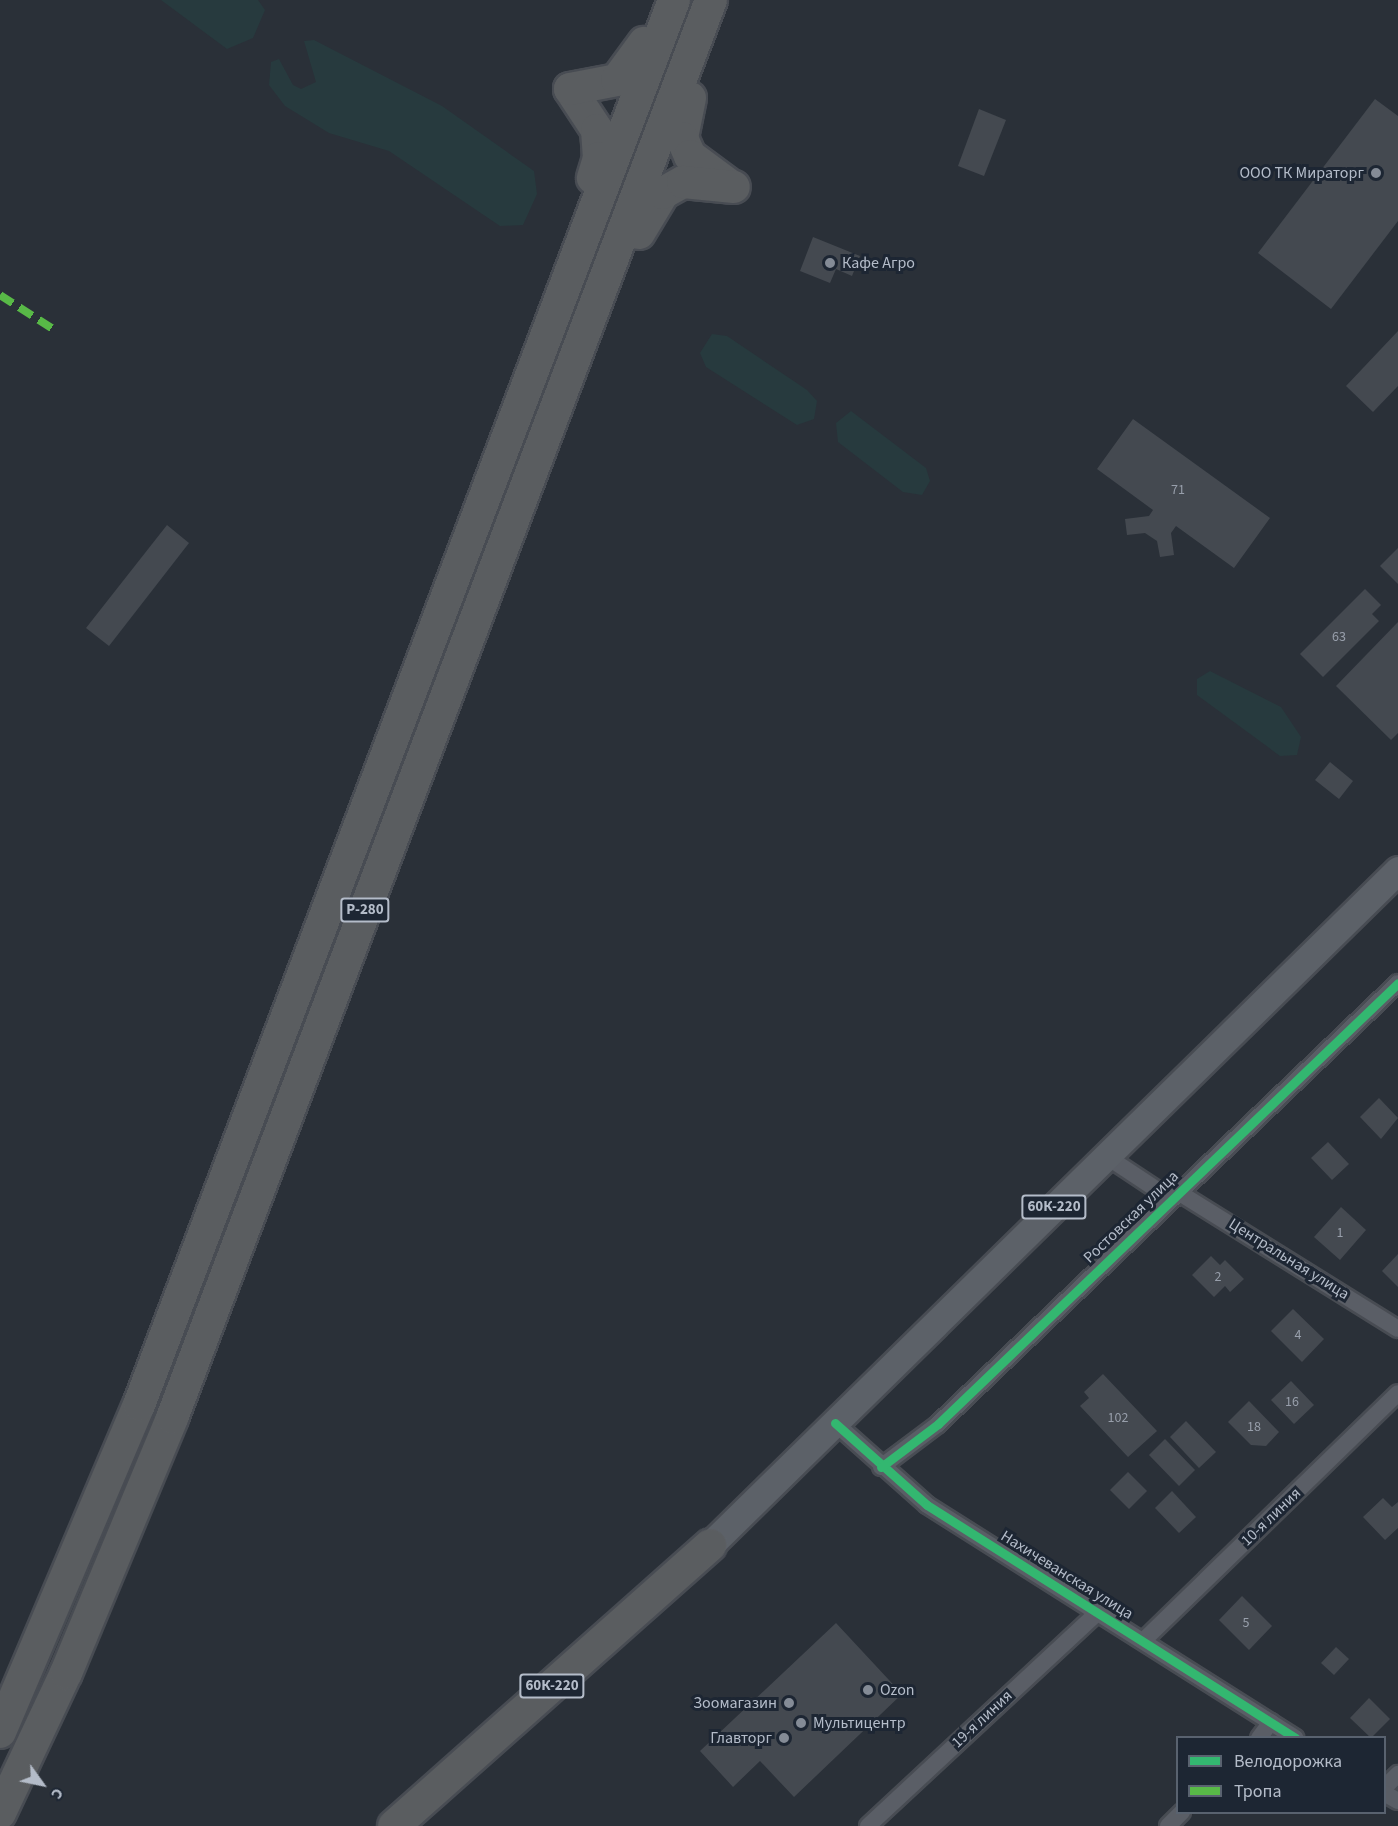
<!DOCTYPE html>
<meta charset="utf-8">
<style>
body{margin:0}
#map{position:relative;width:1398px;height:1826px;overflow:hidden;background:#2a3038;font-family:"Source Sans 3",sans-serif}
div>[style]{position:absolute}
.green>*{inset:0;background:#273a3e}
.building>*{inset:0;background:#444950}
.roads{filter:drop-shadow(2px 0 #484c53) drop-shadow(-2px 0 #484c53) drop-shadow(0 2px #484c53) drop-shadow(0 -2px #484c53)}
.street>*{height:16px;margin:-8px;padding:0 8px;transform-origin:8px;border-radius:8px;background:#5a5e66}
.primary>*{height:27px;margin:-13.5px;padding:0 13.5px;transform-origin:13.5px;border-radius:13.5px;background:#5c6168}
.highway>*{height:32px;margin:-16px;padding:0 16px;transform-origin:16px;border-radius:16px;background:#5a5d60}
.quiet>*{height:8px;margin-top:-4px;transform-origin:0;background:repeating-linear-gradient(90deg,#58b947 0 15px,transparent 0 23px)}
.cycleway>*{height:9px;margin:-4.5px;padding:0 4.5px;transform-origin:4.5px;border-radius:4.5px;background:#33b770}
.dots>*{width:16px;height:16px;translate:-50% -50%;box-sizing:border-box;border:3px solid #1d2633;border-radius:50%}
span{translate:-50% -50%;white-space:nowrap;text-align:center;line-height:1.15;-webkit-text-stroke:6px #1d2633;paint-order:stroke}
.number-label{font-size:14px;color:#989fab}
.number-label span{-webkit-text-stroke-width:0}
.shield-label span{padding:2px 4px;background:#1d2633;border:2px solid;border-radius:4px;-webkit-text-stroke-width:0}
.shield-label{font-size:15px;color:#b4bcc9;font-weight:700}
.poi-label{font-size:16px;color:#b4bcc9}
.right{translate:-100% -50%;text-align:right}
.left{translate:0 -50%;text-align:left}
.street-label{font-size:16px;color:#b4bcc9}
.legend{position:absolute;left:1176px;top:1736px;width:210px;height:78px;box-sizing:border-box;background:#1d2633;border:2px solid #59626f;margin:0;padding:8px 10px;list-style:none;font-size:18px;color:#b4bcc9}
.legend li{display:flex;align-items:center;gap:12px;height:30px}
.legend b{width:30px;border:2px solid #59626f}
.north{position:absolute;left:12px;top:1754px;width:60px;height:60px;-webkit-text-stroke:4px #1d2633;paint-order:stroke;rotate:123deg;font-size:16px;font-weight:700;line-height:24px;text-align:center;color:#b4bcc9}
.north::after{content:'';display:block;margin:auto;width:21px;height:27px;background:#b4bcc9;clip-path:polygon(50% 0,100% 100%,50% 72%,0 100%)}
</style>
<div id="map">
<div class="green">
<div style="clip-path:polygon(161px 0,258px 0,265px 10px,253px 38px,227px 49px)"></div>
<div style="clip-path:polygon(314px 40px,442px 106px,534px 171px,537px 194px,523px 225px,500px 226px,389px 151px,329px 133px,285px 106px,269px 85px,271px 62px,279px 59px,293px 85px,301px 89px,316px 82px,304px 41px)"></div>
<div style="clip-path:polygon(712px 334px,727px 336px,807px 390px,817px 401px,814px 419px,797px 425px,706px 367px,700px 353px)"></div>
<div style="clip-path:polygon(851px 411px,926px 468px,930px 481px,922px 495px,903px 492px,838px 442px,836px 423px)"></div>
<div style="clip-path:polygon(1210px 671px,1281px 707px,1301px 737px,1297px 755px,1280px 756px,1197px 695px,1197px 679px)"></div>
</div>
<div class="building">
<div style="clip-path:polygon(1375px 99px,1398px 116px,1398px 221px,1331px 309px,1258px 253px)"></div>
<div style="clip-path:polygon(979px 109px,1006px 120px,984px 176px,958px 166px)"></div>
<div style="clip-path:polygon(813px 237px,860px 256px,852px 276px,836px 269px,830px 283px,800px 271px)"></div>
<div style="clip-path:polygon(1398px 331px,1398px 386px,1373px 412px,1346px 386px)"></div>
<div style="clip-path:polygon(1133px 419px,1270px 518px,1234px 568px,1176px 526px,1171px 533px,1174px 555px,1160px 557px,1157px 541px,1145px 533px,1127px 535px,1125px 519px,1149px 516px,1153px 510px,1097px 469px)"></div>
<div style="clip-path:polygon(167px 525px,189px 543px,109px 646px,86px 628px)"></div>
<div style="clip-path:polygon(1398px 548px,1398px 584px,1380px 566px)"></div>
<div style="clip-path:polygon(1365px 589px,1381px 605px,1372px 614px,1379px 621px,1323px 677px,1300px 654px)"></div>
<div style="clip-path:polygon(1398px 622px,1398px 733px,1391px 740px,1336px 686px)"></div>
<div style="clip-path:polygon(1330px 762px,1353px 781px,1339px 799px,1315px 780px)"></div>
<div style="clip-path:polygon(1379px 1098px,1398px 1118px,1381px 1139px,1360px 1117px)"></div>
<div style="clip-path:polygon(1328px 1142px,1349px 1164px,1332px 1180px,1311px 1158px)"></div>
<div style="clip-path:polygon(1341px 1207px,1366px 1230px,1340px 1260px,1314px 1237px)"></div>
<div style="clip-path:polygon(1398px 1254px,1398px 1287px,1382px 1271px)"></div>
<div style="clip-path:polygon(1211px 1256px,1220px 1265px,1225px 1260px,1244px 1279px,1230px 1292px,1225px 1286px,1214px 1297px,1192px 1275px)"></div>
<div style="clip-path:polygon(1293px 1309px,1324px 1339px,1302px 1362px,1271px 1331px)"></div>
<div style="clip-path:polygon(1103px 1374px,1157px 1431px,1128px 1457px,1080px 1406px,1089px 1398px,1084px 1392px)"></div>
<div style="clip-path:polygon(1291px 1381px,1314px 1405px,1294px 1424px,1271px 1400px)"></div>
<div style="clip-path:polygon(1249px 1401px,1279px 1432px,1266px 1446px,1251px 1445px,1228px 1422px)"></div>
<div style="clip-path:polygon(1186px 1421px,1216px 1452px,1199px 1468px,1170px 1437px)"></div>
<div style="clip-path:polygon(1165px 1439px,1195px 1470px,1179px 1486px,1149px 1455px)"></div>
<div style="clip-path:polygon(1128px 1472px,1147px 1491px,1129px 1509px,1110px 1490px)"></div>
<div style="clip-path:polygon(1172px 1491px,1196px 1517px,1179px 1533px,1155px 1508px)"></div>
<div style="clip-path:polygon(1383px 1498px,1392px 1507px,1398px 1502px,1398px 1528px,1385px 1540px,1363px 1517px)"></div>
<div style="clip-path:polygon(1242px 1596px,1272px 1626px,1249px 1650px,1219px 1620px)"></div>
<div style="clip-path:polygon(836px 1623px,902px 1694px,794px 1797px,760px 1761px,733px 1787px,700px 1751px)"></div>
<div style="clip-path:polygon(1336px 1647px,1349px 1659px,1334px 1675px,1321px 1663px)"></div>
<div style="clip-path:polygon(1369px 1698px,1390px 1719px,1371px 1738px,1350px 1718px)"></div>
</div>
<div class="roads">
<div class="street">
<div style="left:1106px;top:1156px;width:78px;rotate:33.5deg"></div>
<div style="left:1178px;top:1192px;width:259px;rotate:31.9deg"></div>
<div style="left:835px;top:1423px;width:123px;rotate:41.7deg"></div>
<div style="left:927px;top:1505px;width:436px;rotate:32.3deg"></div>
<div style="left:881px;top:1467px;width:71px;rotate:-37deg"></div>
<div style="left:938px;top:1424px;width:637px;rotate:-43.79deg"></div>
<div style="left:1144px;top:1640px;width:354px;rotate:-44.2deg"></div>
<div style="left:1259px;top:1738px;width:20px;rotate:-53deg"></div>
<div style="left:1384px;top:1788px;width:20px;rotate:-45deg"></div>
<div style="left:1384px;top:1793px;width:16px;rotate:30deg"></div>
<div style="left:868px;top:1826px;width:313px;rotate:-42.9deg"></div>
<div style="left:1168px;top:1826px;width:20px;rotate:-45deg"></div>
</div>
<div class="primary">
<div style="left:710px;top:1545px;width:964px;rotate:-44.45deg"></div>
</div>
<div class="highway">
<div style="left:570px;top:89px;width:49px;rotate:56.6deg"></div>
<div style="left:597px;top:130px;width:28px;rotate:86deg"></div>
<div style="left:599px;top:158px;width:21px;rotate:107deg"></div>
<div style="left:570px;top:89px;width:48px;rotate:-10.8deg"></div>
<div style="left:617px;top:80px;width:46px;rotate:-53.9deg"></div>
<div style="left:690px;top:98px;width:41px;rotate:101.3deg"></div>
<div style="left:682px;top:138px;width:20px;rotate:66deg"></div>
<div style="left:690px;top:156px;width:47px;rotate:36.4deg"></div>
<div style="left:639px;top:233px;width:47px;rotate:-59deg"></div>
<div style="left:663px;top:193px;width:23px;rotate:-29deg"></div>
<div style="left:683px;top:182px;width:51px;rotate:5.6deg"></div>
<div style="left:0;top:1732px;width:355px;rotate:-67deg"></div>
<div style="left:139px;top:1405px;width:1503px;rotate:-69.15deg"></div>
<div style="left:0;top:1813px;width:155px;rotate:-64.8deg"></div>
<div style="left:66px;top:1673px;width:276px;rotate:-67.4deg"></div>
<div style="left:172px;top:1418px;width:1517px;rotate:-69.19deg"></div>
<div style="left:394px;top:1826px;width:423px;rotate:-41.6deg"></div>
</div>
</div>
<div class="quiet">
<div style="left:0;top:295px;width:67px;rotate:32.7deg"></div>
</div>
<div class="cycleway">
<div style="left:835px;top:1423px;width:123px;rotate:41.7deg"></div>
<div style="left:927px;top:1505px;width:436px;rotate:32.3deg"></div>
<div style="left:881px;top:1467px;width:71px;rotate:-37deg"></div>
<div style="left:938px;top:1424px;width:637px;rotate:-43.79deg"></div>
</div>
<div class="dots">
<div style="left:1376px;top:173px;background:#848b96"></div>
<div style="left:830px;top:263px;background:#848b96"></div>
<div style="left:868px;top:1690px;background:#848b96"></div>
<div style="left:789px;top:1703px;background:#848b96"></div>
<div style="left:801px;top:1723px;background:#848b96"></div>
<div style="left:784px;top:1738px;background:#848b96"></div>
</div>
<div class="number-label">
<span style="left:1178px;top:490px">71</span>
<span style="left:1339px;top:637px">63</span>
<span style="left:1340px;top:1233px">1</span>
<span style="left:1218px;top:1277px">2</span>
<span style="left:1298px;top:1335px">4</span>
<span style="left:1292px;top:1402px">16</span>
<span style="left:1118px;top:1418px">102</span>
<span style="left:1254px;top:1427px">18</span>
<span style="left:1246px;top:1623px">5</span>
</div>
<div class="shield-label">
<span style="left:365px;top:910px">Р-280</span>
<span style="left:1054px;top:1207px">60К-220</span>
<span style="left:552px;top:1686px">60К-220</span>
</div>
<div class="poi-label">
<span class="right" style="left:1364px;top:173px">ООО ТК Мираторг</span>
<span class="left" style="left:842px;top:263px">Кафе Агро</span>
<span class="left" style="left:880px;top:1690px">Ozon</span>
<span class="right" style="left:777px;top:1703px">Зоомагазин</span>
<span class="left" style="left:813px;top:1723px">Мультицентр</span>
<span class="right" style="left:772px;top:1738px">Главторг</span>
</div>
<div class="street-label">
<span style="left:1131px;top:1217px;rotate:-44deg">Ростовская улица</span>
<span style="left:1289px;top:1259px;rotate:32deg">Центральная улица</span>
<span style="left:1271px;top:1517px;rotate:-44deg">10-я линия</span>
<span style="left:1067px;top:1575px;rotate:32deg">Нахичеванская улица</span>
<span style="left:982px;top:1719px;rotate:-43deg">19-я линия</span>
</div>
<ul class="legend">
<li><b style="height:8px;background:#33b770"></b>Велодорожка</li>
<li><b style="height:8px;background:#58b947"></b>Тропа</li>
</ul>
<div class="north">С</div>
</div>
